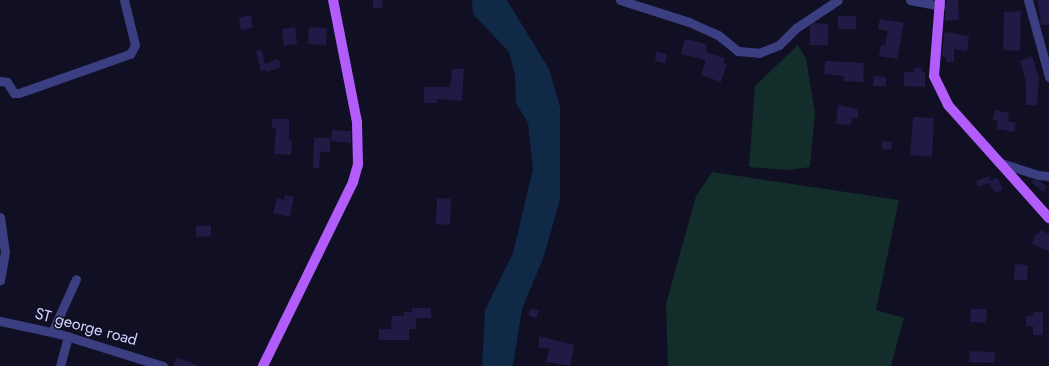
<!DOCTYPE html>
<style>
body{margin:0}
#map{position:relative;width:1049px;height:366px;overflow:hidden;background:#100f23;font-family:Jost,sans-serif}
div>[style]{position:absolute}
.green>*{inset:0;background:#122d2a}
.water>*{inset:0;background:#0f2947}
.building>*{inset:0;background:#201b44}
.minor>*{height:9px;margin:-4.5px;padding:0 4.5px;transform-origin:4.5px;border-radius:4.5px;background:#3b3e81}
.major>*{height:10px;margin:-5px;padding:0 5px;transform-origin:5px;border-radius:5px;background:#b15cfb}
span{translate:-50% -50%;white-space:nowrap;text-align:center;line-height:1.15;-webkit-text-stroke:3px #100f23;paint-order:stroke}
.street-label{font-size:16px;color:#d3d2fe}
</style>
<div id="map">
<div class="green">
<div style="clip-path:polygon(798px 45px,806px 59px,815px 113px,810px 167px,788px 170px,749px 167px,755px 86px)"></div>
<div style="clip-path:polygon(712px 172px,899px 200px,876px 310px,904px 318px,891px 366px,668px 366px,666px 304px,696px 196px)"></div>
</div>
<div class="water">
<div style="clip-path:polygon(472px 0,507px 0,549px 69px,560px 107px,560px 199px,544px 256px,522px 309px,513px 366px,482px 366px,485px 310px,513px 253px,533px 169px,528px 123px,516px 103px,515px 75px,509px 52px,473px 14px)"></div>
</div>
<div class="building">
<div style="clip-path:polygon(373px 0,383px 0,382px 8px,373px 8px)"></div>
<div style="clip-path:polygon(946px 0,958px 0,959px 20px,945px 21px)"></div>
<div style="clip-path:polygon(1038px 0,1049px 0,1049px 25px,1041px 25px)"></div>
<div style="clip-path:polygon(1021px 11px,1020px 51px,1003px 50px,1004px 12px)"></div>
<div style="clip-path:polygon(251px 15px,253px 28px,241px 30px,239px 18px)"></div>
<div style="clip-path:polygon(838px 16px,856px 16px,856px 29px,838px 29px)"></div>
<div style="clip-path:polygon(880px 19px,904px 23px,897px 59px,879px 56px,881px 45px,885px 46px,888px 31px,878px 29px)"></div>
<div style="clip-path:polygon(814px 23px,828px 24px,828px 45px,810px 45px,810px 26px)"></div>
<div style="clip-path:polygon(295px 27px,297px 44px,284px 46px,282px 29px)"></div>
<div style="clip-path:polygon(309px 27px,327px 28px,326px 45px,308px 44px)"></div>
<div style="clip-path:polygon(946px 32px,969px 36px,967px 51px,954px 49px,954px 62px,946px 62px,946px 57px,942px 57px,944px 33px)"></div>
<div style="clip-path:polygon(685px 39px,707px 44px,706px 52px,725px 58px,723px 63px,727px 64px,721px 82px,701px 75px,706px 60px,681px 54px)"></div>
<div style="clip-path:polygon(262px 50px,265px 64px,278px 59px,281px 67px,267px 72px,267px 70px,261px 71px,256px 51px)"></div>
<div style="clip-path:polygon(656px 52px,667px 54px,665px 63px,655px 61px)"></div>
<div style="clip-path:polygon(1032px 56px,1039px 79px,1037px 105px,1026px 105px,1026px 82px,1020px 61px)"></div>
<div style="clip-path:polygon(825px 61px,864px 63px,863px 82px,843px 81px,844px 76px,824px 74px)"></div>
<div style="clip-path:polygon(914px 68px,922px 68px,922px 72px,925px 72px,925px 87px,904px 86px,904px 72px,914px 72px)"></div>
<div style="clip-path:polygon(452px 69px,464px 69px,462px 101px,437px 99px,437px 103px,424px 103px,424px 87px,450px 87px)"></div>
<div style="clip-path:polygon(874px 76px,886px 77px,886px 86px,873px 86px)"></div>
<div style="clip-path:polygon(838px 105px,858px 109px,858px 118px,852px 118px,851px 125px,836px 124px)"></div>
<div style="clip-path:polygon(995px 110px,1009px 113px,1008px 121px,1016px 123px,1014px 132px,997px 129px,998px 121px,993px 120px)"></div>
<div style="clip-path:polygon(913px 117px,934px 118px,932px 157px,910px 155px)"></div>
<div style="clip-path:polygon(272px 119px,289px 119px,289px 140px,292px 140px,291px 155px,274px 154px,276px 128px,272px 128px)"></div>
<div style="clip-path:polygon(332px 130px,351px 131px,351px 143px,331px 141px)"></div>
<div style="clip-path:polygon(314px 138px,330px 138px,330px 152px,320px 152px,319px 168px,313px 168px)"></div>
<div style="clip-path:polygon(882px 141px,892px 142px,891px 150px,882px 149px)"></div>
<div style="clip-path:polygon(989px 176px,991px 181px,997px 177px,1003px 189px,995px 193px,989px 183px,978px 187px,976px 181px)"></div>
<div style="clip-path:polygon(1033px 180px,1040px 181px,1047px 187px,1043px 192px,1031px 182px)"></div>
<div style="clip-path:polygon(285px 195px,294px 197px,290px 217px,273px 213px,277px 198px,284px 200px)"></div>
<div style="clip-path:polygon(437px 198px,451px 199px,450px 225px,436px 224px)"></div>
<div style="clip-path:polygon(211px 225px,211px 236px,196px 237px,196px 226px)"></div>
<div style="clip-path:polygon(1040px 230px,1049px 234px,1049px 251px,1032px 244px,1036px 233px,1039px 234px)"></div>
<div style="clip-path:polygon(1015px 264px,1028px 265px,1027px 280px,1014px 280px)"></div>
<div style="clip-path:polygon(412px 308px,431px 308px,431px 318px,416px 318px,416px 329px,409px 329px,409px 340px,379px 340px,379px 329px,391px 329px,392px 316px,404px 316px,404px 312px,412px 312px)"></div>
<div style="clip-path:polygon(531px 308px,539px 311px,536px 318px,528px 315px)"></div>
<div style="clip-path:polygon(971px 309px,987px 309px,986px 323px,970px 322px)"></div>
<div style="clip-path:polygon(1034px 312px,1043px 312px,1043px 335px,1033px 335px,1033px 326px,1026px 326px,1026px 316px,1033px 316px)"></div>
<div style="clip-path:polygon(539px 336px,574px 345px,570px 366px,546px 362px,549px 348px,539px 348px)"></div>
<div style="clip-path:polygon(970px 351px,995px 352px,994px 363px,969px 362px)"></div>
<div style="clip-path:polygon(177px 357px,198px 366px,173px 366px)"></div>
</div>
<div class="minor">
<div style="left:620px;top:0;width:72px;rotate:17.7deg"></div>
<div style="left:689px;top:22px;width:32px;rotate:24deg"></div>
<div style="left:718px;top:35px;width:26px;rotate:39deg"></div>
<div style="left:738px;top:51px;width:21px;rotate:5deg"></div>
<div style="left:759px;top:53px;width:22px;rotate:-22deg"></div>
<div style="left:779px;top:45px;width:24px;rotate:-45deg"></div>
<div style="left:796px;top:28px;width:50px;rotate:-33.7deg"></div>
<div style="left:910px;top:0;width:31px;rotate:11deg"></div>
<div style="left:1028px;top:0;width:80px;rotate:74.7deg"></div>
<div style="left:0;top:81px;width:7px;rotate:8deg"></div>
<div style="left:7px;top:82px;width:13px;rotate:58deg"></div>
<div style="left:14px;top:93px;width:5px"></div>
<div style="left:19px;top:93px;width:118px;rotate:-19.4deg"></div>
<div style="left:130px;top:54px;width:10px;rotate:-61deg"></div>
<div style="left:135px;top:45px;width:46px;rotate:-103.7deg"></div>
<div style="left:998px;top:162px;width:42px;rotate:18deg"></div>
<div style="left:1038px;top:175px;width:11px;rotate:5deg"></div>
<div style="left:0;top:217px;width:35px;rotate:82deg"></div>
<div style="left:5px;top:252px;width:29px;rotate:100deg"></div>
<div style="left:0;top:321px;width:61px;rotate:12.2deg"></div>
<div style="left:60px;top:334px;width:108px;rotate:17.3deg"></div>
<div style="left:52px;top:332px;width:58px;rotate:-65.6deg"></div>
<div style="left:60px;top:366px;width:31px;rotate:-75deg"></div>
</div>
<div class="major">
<div style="left:940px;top:0;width:76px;rotate:94.5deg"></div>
<div style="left:934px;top:76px;width:32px;rotate:64deg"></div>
<div style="left:948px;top:105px;width:152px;rotate:48.2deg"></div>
<div style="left:263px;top:366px;width:205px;rotate:-63.9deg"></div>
<div style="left:353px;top:182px;width:19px;rotate:-74deg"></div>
<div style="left:358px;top:164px;width:42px;rotate:-91.4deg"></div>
<div style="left:357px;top:122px;width:124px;rotate:-101.1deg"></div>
</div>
<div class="street-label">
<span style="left:86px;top:327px;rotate:15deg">ST george road</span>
</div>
</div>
